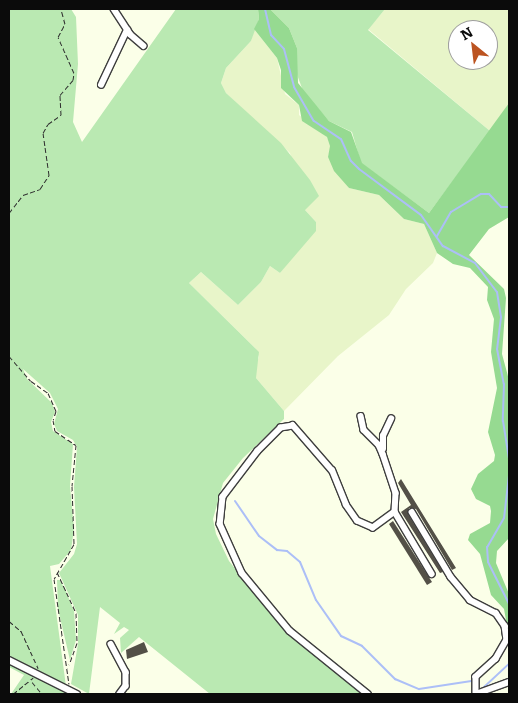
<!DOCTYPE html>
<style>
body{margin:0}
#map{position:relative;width:518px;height:703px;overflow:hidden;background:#fbffe8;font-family:Literata,serif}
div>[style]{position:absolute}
.farmland>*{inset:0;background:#e8f5c9}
.green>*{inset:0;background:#bae9b2}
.forest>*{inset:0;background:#96da91}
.stream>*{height:2px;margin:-1px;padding:0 1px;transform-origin:1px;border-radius:1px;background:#acbff7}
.building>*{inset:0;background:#535047}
.path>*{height:1px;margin-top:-0.5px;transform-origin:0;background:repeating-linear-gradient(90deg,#2d2d2d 0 5px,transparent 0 7.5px)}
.roads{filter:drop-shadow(1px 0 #3e3e3e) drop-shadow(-1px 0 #3e3e3e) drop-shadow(0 1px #3e3e3e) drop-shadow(0 -1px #3e3e3e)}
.minor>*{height:5.5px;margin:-2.75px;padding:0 2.75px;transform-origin:2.75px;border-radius:2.75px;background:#fff}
span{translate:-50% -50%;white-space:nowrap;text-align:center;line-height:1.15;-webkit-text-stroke:5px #fff;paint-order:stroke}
.frame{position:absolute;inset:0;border:10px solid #0b0b0b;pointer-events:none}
.north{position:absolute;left:448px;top:20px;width:50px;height:50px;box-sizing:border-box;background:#fff;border:1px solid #9d9d9d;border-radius:50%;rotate:331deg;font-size:14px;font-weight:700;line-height:20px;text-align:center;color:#0b0b0b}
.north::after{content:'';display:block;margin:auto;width:18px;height:22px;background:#bc5421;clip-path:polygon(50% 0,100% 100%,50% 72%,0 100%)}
</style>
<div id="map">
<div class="farmland">
<div style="clip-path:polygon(evenodd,385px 9px,509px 9px,509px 103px,490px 131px,368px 29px,385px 9px,458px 30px,488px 30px,488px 60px,458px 60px,458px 30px)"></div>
<div style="clip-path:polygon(254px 29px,277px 58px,285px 94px,299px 105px,299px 115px,327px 137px,331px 146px,328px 157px,349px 188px,379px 195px,404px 219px,424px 224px,437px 253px,433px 263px,406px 289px,389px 315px,338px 356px,284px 411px,256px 378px,255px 369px,259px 357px,255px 348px,189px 283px,201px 272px,238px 305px,261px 282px,270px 266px,280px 273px,316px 222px,305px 210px,290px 153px,226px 93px,221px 83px,226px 68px,251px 41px)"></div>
</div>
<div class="green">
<div style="clip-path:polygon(9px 9px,71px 9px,76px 17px,78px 64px,73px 122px,82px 142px,176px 9px,258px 9px,259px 19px,251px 41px,226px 68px,221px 83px,226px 93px,281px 143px,310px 180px,319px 196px,305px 210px,316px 222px,316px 231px,280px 273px,270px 266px,261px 282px,238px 305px,201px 272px,189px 283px,259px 352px,256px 378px,284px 411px,284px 419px,243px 458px,223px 483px,213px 519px,216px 534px,229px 561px,263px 604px,289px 634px,365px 694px,210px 694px,139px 637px,121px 653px,120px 638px,129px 630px,124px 627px,114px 634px,120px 623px,100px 607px,89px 694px,71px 684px,78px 644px,78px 615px,59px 573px,74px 554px,77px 544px,74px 487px,77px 447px,73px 440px,57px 431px,54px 424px,58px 409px,50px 393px,23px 369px,27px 379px,52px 403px,55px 412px,51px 422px,53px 431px,73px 444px,70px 486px,74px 529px,71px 550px,59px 564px,50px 566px,67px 694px,11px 694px,24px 675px,9px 667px)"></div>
<div style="clip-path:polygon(270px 9px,385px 9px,368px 30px,490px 131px,429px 213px,361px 163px,352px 132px,329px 121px,303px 91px,295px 69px,297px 48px,289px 28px)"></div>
<div style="clip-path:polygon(57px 580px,60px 580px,66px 591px,74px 611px,76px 640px,70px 660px,58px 609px)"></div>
</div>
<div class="forest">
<div style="clip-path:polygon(258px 9px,270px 9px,289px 28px,297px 48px,298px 83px,329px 121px,351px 132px,362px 163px,429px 213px,509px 103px,509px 217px,489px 229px,469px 255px,504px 289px,506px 298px,502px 354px,509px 380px,509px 538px,497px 551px,496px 563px,509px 594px,509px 637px,504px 609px,491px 595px,480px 554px,468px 540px,470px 534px,490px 523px,491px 511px,490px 506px,476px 499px,471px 489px,478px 474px,494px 461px,495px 455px,488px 432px,497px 388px,491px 352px,494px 319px,487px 300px,488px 287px,470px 268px,453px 264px,437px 253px,424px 224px,404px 219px,379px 195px,349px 188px,334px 171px,328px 157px,330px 146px,327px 137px,302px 121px,299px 105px,281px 88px,281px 70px,277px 58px,254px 29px,259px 19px)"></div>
</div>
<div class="stream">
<div style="left:265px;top:9px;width:27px;rotate:77deg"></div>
<div style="left:271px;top:35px;width:19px;rotate:47deg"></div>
<div style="left:284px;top:49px;width:39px;rotate:75deg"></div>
<div style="left:294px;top:87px;width:39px;rotate:60deg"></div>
<div style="left:314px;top:121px;width:32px;rotate:34deg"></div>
<div style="left:341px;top:139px;width:24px;rotate:66deg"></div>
<div style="left:351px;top:161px;width:11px;rotate:45deg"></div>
<div style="left:359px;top:169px;width:77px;rotate:36.6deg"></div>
<div style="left:421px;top:215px;width:38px;rotate:55deg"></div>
<div style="left:443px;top:246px;width:36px;rotate:28deg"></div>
<div style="left:475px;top:263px;width:36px;rotate:53deg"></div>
<div style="left:497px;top:292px;width:25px;rotate:81deg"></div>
<div style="left:501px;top:317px;width:32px;rotate:97deg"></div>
<div style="left:497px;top:349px;width:36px;rotate:79deg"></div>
<div style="left:504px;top:384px;width:37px;rotate:92deg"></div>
<div style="left:503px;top:421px;width:37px;rotate:81deg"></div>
<div style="left:437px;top:236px;width:28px;rotate:-60deg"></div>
<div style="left:451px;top:212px;width:35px;rotate:-31deg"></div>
<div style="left:481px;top:194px;width:8px"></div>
<div style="left:489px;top:194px;width:18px;rotate:47deg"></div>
<div style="left:501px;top:207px;width:8px"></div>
<div style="left:509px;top:475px;width:43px;rotate:96.6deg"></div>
<div style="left:504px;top:518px;width:34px;rotate:120deg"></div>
<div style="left:487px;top:547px;width:15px;rotate:86deg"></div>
<div style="left:488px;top:562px;width:47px;rotate:63.4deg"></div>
<div style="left:235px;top:501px;width:42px;rotate:55.6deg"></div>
<div style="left:259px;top:536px;width:23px;rotate:38deg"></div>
<div style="left:277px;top:550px;width:10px;rotate:6deg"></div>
<div style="left:287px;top:551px;width:17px;rotate:40deg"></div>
<div style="left:300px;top:562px;width:41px;rotate:67.2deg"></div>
<div style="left:316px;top:600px;width:44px;rotate:55.2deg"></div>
<div style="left:341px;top:636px;width:23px;rotate:25deg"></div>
<div style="left:362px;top:646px;width:47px;rotate:45deg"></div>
<div style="left:395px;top:679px;width:26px;rotate:23deg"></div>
<div style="left:419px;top:689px;width:53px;rotate:-8.7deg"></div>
<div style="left:483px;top:688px;width:35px;rotate:-43deg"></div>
</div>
<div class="building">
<div style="clip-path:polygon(401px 479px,456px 568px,452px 570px,416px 509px,409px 508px,408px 514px,443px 572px,440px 573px,401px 512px,411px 505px,398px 483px)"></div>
<div style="clip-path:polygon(393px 521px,432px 582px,427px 585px,389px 524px)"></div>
<div style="clip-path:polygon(144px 642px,148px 652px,127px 659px,126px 650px)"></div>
</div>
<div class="path">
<div style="left:9px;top:26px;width:1px;rotate:45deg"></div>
<div style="left:9px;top:213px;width:23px;rotate:-52deg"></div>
<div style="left:23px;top:195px;width:18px;rotate:-19deg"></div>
<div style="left:40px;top:189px;width:17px;rotate:-57deg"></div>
<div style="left:49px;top:175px;width:42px;rotate:-98.1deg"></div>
<div style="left:43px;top:133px;width:10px;rotate:-61deg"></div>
<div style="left:48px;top:124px;width:16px;rotate:-35deg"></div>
<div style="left:61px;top:115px;width:20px;rotate:-93deg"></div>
<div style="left:60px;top:95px;width:20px;rotate:-49deg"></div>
<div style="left:73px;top:80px;width:7px;rotate:-82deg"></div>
<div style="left:74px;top:73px;width:39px;rotate:-114deg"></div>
<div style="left:58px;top:37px;width:15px;rotate:-62deg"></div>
<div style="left:65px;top:24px;width:16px;rotate:-105deg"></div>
<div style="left:9px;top:356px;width:33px;rotate:49deg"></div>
<div style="left:31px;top:381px;width:21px;rotate:35deg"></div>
<div style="left:48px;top:393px;width:20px;rotate:66deg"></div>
<div style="left:56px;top:411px;width:9px;rotate:108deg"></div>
<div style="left:53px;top:420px;width:11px;rotate:80deg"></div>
<div style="left:55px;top:431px;width:25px;rotate:34deg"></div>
<div style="left:76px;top:445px;width:41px;rotate:95.6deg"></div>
<div style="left:72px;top:486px;width:58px;rotate:88deg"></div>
<div style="left:74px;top:544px;width:40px;rotate:119.7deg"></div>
<div style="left:54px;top:579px;width:106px;rotate:81.9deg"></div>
<div style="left:57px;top:572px;width:45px;rotate:65.1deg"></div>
<div style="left:76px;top:613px;width:30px;rotate:88deg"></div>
<div style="left:77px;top:643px;width:23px;rotate:110deg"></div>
<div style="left:9px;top:621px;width:16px;rotate:40deg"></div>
<div style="left:21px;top:631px;width:41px;rotate:65.3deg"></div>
<div style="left:32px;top:682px;width:16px;rotate:50deg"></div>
<div style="left:13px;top:694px;width:26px;rotate:-39deg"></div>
</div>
<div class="roads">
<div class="minor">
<div style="left:114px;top:9px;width:30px;rotate:57deg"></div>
<div style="left:130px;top:34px;width:18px;rotate:41deg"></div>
<div style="left:101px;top:85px;width:61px;rotate:-64.7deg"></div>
<div style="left:361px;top:416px;width:14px;rotate:78deg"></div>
<div style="left:364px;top:430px;width:21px;rotate:45deg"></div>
<div style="left:379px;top:445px;width:10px;rotate:66deg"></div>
<div style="left:383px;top:454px;width:41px;rotate:71.6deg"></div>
<div style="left:396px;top:493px;width:19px;rotate:93deg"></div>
<div style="left:395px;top:512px;width:27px;rotate:144deg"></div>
<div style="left:373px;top:528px;width:17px;rotate:-156deg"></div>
<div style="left:357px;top:521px;width:19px;rotate:-125deg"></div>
<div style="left:346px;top:505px;width:37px;rotate:-112deg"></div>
<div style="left:332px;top:471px;width:60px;rotate:-130.9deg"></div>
<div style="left:293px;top:426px;width:12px;rotate:171deg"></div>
<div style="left:281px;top:428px;width:33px;rotate:135deg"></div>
<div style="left:258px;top:451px;width:58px;rotate:127.3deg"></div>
<div style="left:223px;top:497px;width:27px;rotate:96deg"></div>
<div style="left:220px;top:524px;width:54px;rotate:65.8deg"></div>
<div style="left:242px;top:573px;width:75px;rotate:50.4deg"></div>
<div style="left:290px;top:631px;width:100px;rotate:38.9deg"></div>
<div style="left:383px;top:449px;width:13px;rotate:-90deg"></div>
<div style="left:383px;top:436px;width:19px;rotate:-65deg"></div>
<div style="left:395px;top:512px;width:72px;rotate:59.2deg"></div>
<div style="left:412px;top:512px;width:76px;rotate:59deg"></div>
<div style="left:451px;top:577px;width:30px;rotate:50deg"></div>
<div style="left:470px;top:600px;width:29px;rotate:27deg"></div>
<div style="left:496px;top:613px;width:16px;rotate:55deg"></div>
<div style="left:505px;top:626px;width:14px;rotate:82deg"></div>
<div style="left:507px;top:640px;width:22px;rotate:120deg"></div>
<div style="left:496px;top:659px;width:27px;rotate:138deg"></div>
<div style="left:476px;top:677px;width:17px;rotate:90deg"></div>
<div style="left:111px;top:644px;width:32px;rotate:62deg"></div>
<div style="left:126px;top:672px;width:14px;rotate:90deg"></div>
<div style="left:126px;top:686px;width:10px;rotate:127deg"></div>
<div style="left:9px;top:660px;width:76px;rotate:26.6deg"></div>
<div style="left:476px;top:694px;width:35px;rotate:-20deg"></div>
</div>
</div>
<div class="frame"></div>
<div class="north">N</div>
</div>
